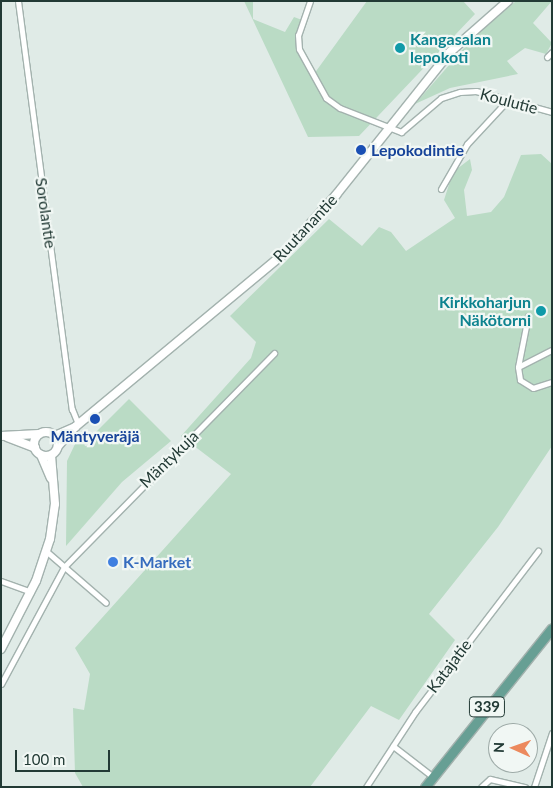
<!DOCTYPE html>
<meta charset="utf-8">
<style>
body{margin:0}
#map{position:relative;width:553px;height:788px;overflow:hidden;background:#e0ebe7;font-family:Lato,sans-serif}
div>[style]{position:absolute}
.green>*{inset:0;background:#badbc5}
.roads{filter:drop-shadow(1px 0 #a3b2ae) drop-shadow(-1px 0 #a3b2ae) drop-shadow(0 1px #a3b2ae) drop-shadow(0 -1px #a3b2ae)}
.street>*{height:5px;margin:-2.5px;padding:0 2.5px;transform-origin:2.5px;border-radius:2.5px;background:#fff}
.secondary>*{height:8px;margin:-4px;padding:0 4px;transform-origin:4px;border-radius:4px;background:#fff}
.secondary>.ring{margin:-4px;padding:0;box-sizing:content-box;background:none;border:8px solid #fff;border-radius:50%}
.primary>*{height:9px;margin:-4.5px;padding:0 4.5px;transform-origin:4.5px;border-radius:4.5px;background:#679f94}
.dots>*{width:14px;height:14px;translate:-50% -50%;box-sizing:border-box;border:2px solid #f1f7f4;border-radius:50%}
span{translate:-50% -50%;white-space:nowrap;text-align:center;line-height:1.15;-webkit-text-stroke:4.5px #f1f7f4;paint-order:stroke}
.shield-label span{padding:1px 4px;background:#f1f7f4;border:1px solid;border-radius:4px;-webkit-text-stroke-width:0}
.shield-label{font-size:15px;color:#223a35;font-weight:700}
.culture-label{font-size:16px;color:#0d838f;font-weight:700}
.left{translate:0 -50%;text-align:left}
.right{translate:-100% -50%;text-align:right}
.street-label{font-size:16px;color:#223a35}
.transit-label{font-size:16px;color:#164399;font-weight:700}
.shop-label{font-size:16px;color:#366cbe;font-weight:700}
.frame{position:absolute;inset:0;border:2px solid #223a35;pointer-events:none}
.north{position:absolute;left:488px;top:723px;width:50px;height:50px;box-sizing:border-box;background:#f1f7f4;border:1px solid #9eaba8;border-radius:50%;rotate:272deg;font-size:14px;font-weight:700;line-height:20px;text-align:center;color:#223a35}
.north::after{content:'';display:block;margin:auto;width:18px;height:22px;background:#ec895d;clip-path:polygon(50% 0,100% 100%,50% 72%,0 100%)}
.scale{position:absolute;left:15px;top:750px;width:95px;height:22px;box-sizing:border-box;border:2px solid #223a35;border-top:0;padding-left:6px;font-size:15px;line-height:18px;white-space:nowrap;color:#223a35;-webkit-text-stroke:4px #f1f7f4;paint-order:stroke}
</style>
<div id="map">
<div class="green">
<div style="clip-path:polygon(244px 1px,253px 1px,253px 19px,285px 32px,294px 17px,302px 20px,299px 49px,314px 74px,367px 1px,463px 1px,475px 14px,359px 136px,308px 137px)"></div>
<div style="clip-path:polygon(516px 1px,552px 1px,533px 23px,552px 43px,546px 54px,525px 48px,507px 61px,518px 74px,450px 88px,415px 104px,471px 40px)"></div>
<div style="clip-path:polygon(541px 154px,552px 164px,552px 446px,498px 527px,429px 614px,455px 640px,399px 720px,371px 706px,310px 787px,83px 787px,75px 773px,73px 708px,84px 710px,90px 674px,75px 648px,231px 474px,181px 436px,251px 358px,256px 342px,230px 316px,329px 219px,362px 246px,379px 227px,391px 232px,406px 251px,455px 218px,444px 200px,453px 172px,470px 159px,472px 170px,464px 190px,467px 216px,491px 212px,504px 197px,521px 155px)"></div>
<div style="clip-path:polygon(129px 399px,171px 441px,122px 482px,66px 546px,67px 461px,76px 442px,82px 440px,85px 446px,93px 447px,90px 438px)"></div>
</div>
<div class="roads">
<div class="street">
<div style="left:18px;top:1px;width:412px;rotate:82.5deg"></div>
<div style="left:72px;top:409px;width:16px;rotate:68deg"></div>
<div style="left:310px;top:1px;width:36px;rotate:109deg"></div>
<div style="left:298px;top:35px;width:14px;rotate:86deg"></div>
<div style="left:299px;top:49px;width:56px;rotate:61.1deg"></div>
<div style="left:326px;top:98px;width:17px;rotate:36deg"></div>
<div style="left:340px;top:108px;width:66px;rotate:21.5deg"></div>
<div style="left:401px;top:132px;width:52px;rotate:-40.4deg"></div>
<div style="left:441px;top:98px;width:20px;rotate:-18deg"></div>
<div style="left:460px;top:92px;width:16px;rotate:-4deg"></div>
<div style="left:476px;top:91px;width:79px;rotate:15.4deg"></div>
<div style="left:547px;top:57px;width:7px;rotate:-45deg"></div>
<div style="left:441px;top:189px;width:52px;rotate:-60deg"></div>
<div style="left:467px;top:144px;width:59px;rotate:-47.1deg"></div>
<div style="left:528px;top:316px;width:52px;rotate:101.1deg"></div>
<div style="left:518px;top:367px;width:13px;rotate:81deg"></div>
<div style="left:520px;top:380px;width:15px;rotate:32deg"></div>
<div style="left:533px;top:388px;width:20px;rotate:-18deg"></div>
<div style="left:518px;top:367px;width:38px;rotate:-27deg"></div>
<div style="left:46px;top:551px;width:79px;rotate:40.9deg"></div>
<div style="left:1px;top:581px;width:32px;rotate:20deg"></div>
<div style="left:1px;top:684px;width:133px;rotate:-61.7deg"></div>
<div style="left:64px;top:567px;width:300px;rotate:-45.5deg"></div>
<div style="left:393px;top:746px;width:49px;rotate:37.6deg"></div>
<div style="left:366px;top:787px;width:90px;rotate:-56.8deg"></div>
<div style="left:415px;top:712px;width:203px;rotate:-52.6deg"></div>
<div style="left:481px;top:787px;width:12px;rotate:-42deg"></div>
<div style="left:490px;top:779px;width:36px;rotate:13deg"></div>
<div style="left:534px;top:787px;width:57px;rotate:-71.6deg"></div>
</div>
<div class="secondary">
<div class="ring" style="left:34px;top:432px;width:16px;height:16px"></div>
<div style="left:1px;top:436px;width:38px;rotate:-3deg"></div>
<div style="left:55px;top:436px;width:22px;rotate:-24deg"></div>
<div style="left:75px;top:427px;width:269px;rotate:-39.7deg"></div>
<div style="left:282px;top:255px;width:81px;rotate:-48deg"></div>
<div style="left:336px;top:195px;width:183px;rotate:-51.4deg"></div>
<div style="left:450px;top:52px;width:77px;rotate:-41.3deg"></div>
<div style="left:7px;top:437px;width:30px;rotate:21deg"></div>
<div style="left:58px;top:446px;width:25px;rotate:-48deg"></div>
<div style="left:41px;top:455px;width:25px;rotate:67deg"></div>
<div style="left:1px;top:649px;width:76px;rotate:-62.8deg"></div>
<div style="left:36px;top:581px;width:44px;rotate:-71.6deg"></div>
<div style="left:50px;top:539px;width:35px;rotate:-82deg"></div>
<div style="left:55px;top:504px;width:49px;rotate:-94.7deg"></div>
</div>
<div class="primary">
<div style="left:425px;top:787px;width:203px;rotate:-51.4deg"></div>
</div>
</div>
<div class="dots">
<div style="left:400px;top:48px;background:#0f9aa8"></div>
<div style="left:361px;top:150px;background:#1a4fb4"></div>
<div style="left:541px;top:311px;background:#0f9aa8"></div>
<div style="left:95px;top:419px;background:#1a4fb4"></div>
<div style="left:113px;top:562px;background:#3f7fe0"></div>
</div>
<div class="shield-label">
<span style="left:487px;top:707px">339</span>
</div>
<div class="culture-label">
<span class="left" style="left:410px;top:48px">Kangasalan<br>lepokoti</span>
<span class="right" style="left:531px;top:311px">Kirkkoharjun<br>Näkötorni</span>
</div>
<div class="street-label">
<span style="left:509px;top:101px;rotate:15deg">Koulutie</span>
<span style="left:46px;top:213px;rotate:82deg">Sorolantie</span>
<span style="left:305px;top:228px;rotate:-47deg">Ruutanantie</span>
<span style="left:169px;top:459px;rotate:-44deg">Mäntykuja</span>
<span style="left:449px;top:666px;rotate:-53deg">Katajatie</span>
</div>
<div class="transit-label">
<span class="left" style="left:371px;top:150px">Lepokodintie</span>
<span style="left:95px;top:436px">Mäntyveräjä</span>
</div>
<div class="shop-label">
<span class="left" style="left:123px;top:562px">K-Market</span>
</div>
<div class="frame"></div>
<div class="north">N</div>
<div class="scale">100 m</div>
</div>
